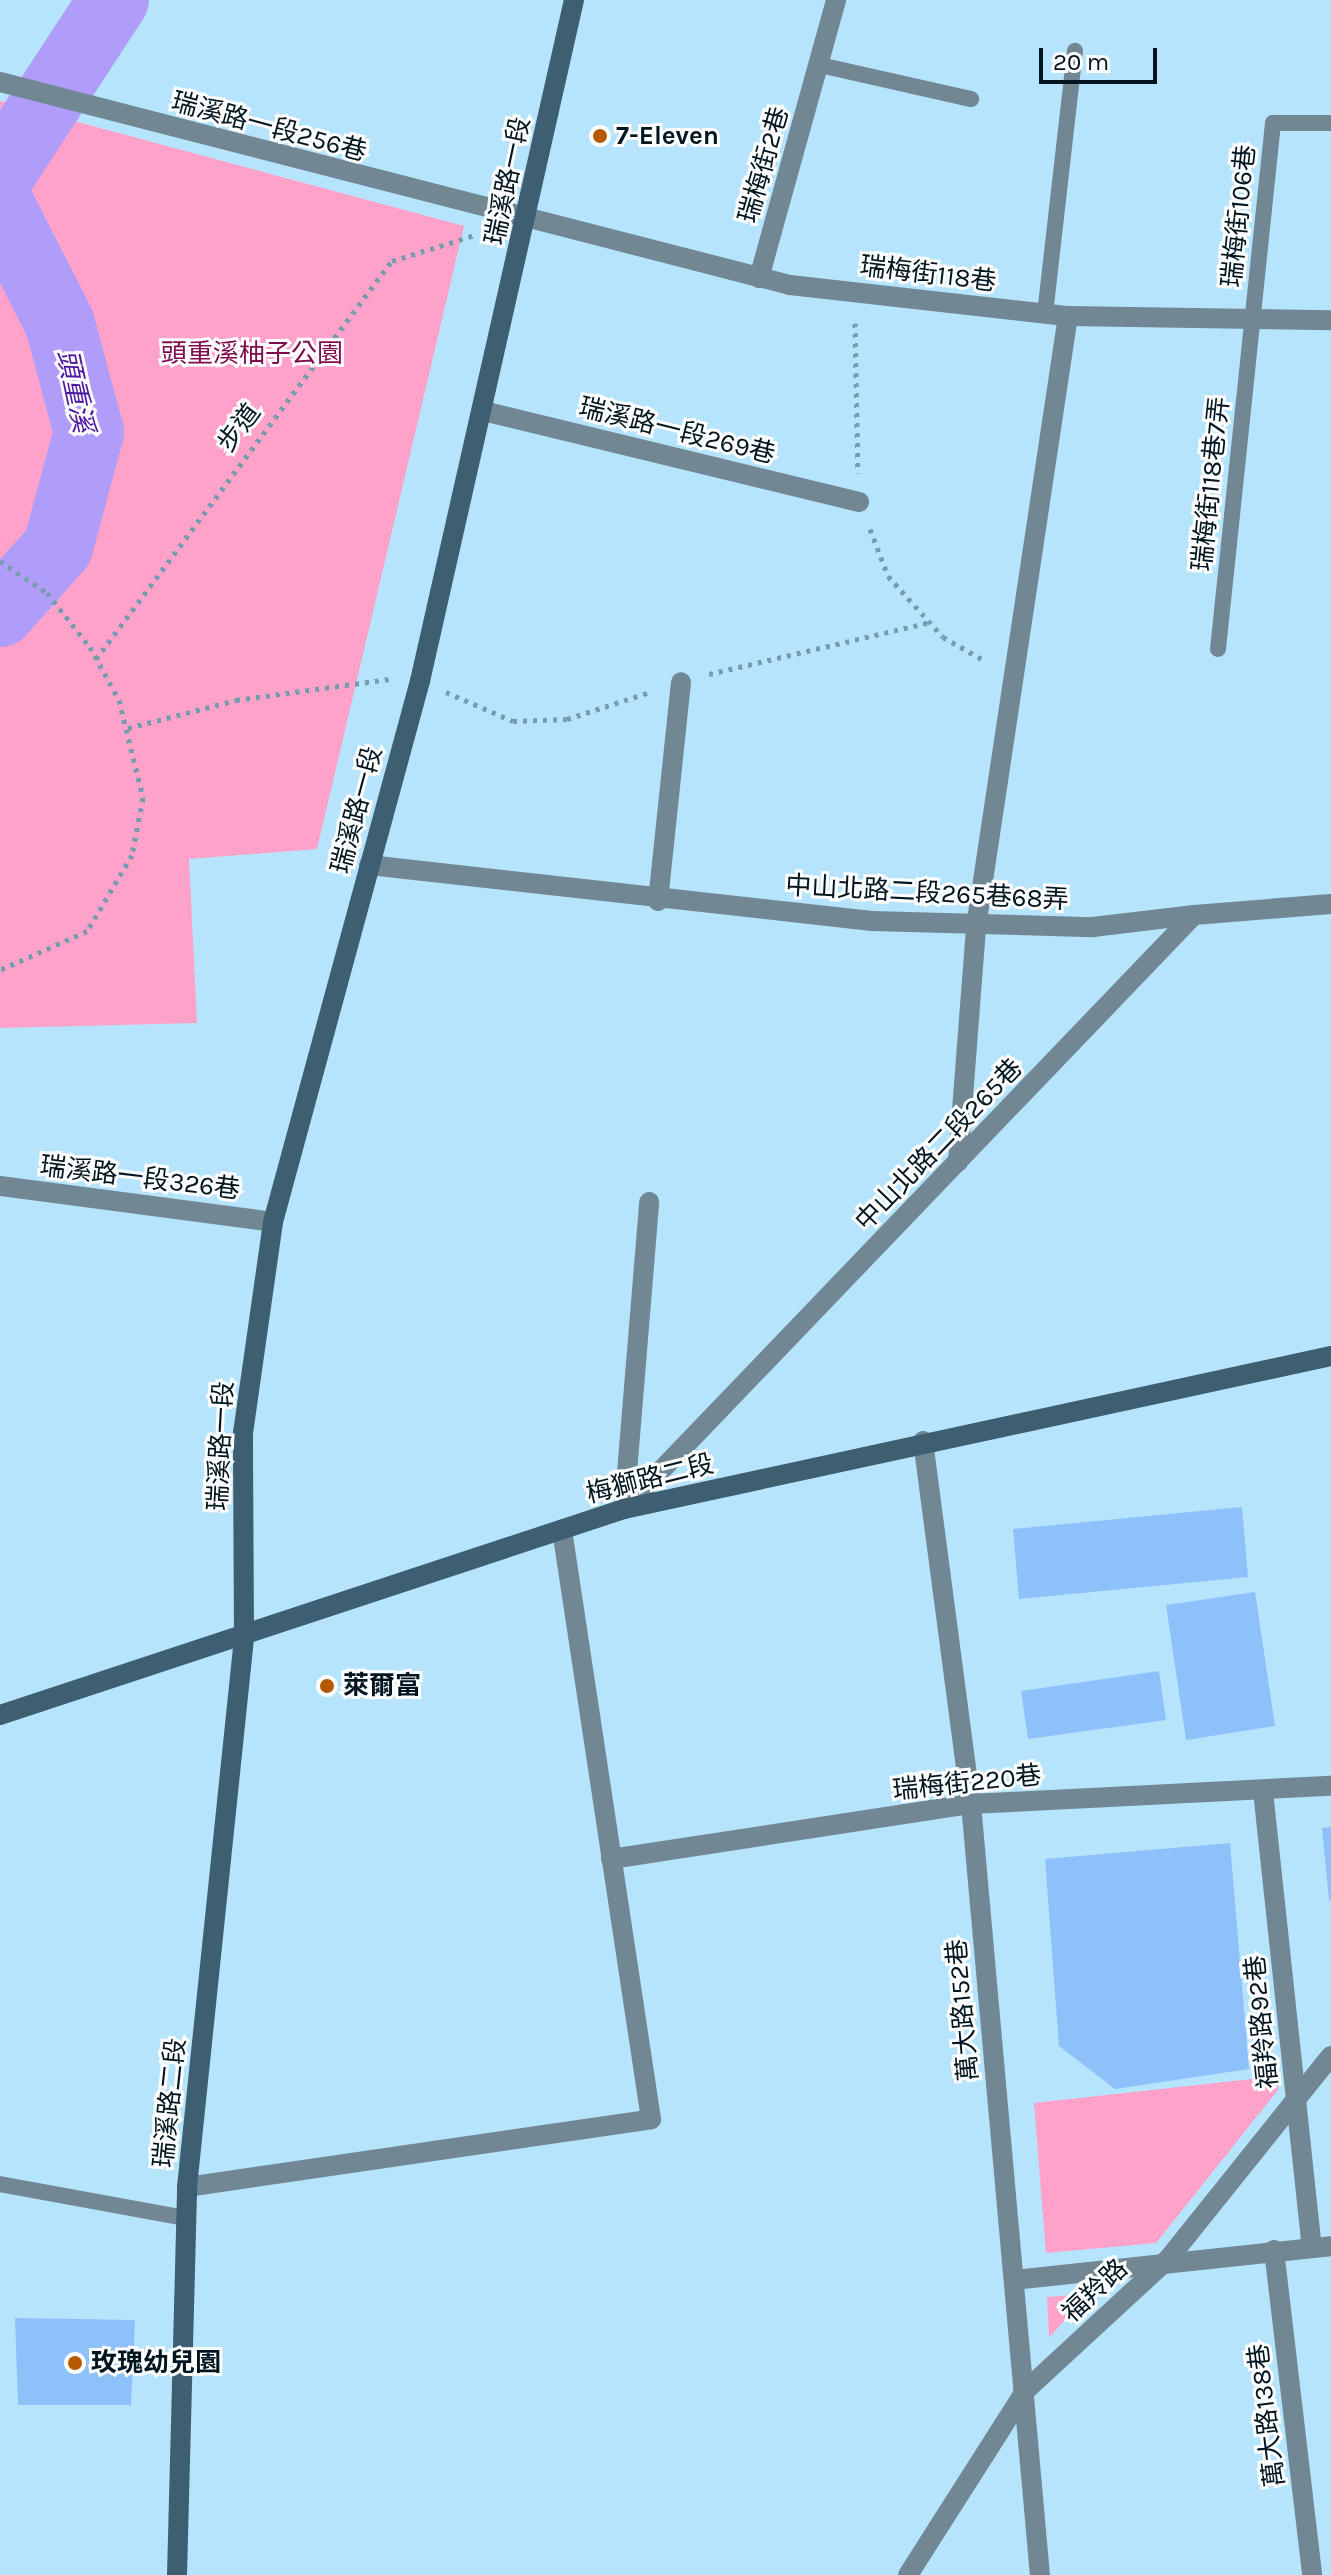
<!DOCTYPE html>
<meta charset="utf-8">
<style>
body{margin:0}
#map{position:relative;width:1331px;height:2575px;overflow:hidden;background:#b7e4fd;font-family:Karla,"Noto Sans TC",sans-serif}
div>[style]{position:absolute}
.green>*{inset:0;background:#fea2c9}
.river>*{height:70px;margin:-35px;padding:0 35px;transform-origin:35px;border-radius:35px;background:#b09df9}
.building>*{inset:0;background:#8ec0fa}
.path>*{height:5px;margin-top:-2.5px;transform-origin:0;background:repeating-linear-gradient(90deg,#779baf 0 4px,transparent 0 10px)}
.lane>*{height:16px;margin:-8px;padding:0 8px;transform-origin:8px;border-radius:8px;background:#718894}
.street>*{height:20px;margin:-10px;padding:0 10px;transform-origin:10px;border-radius:10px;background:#718894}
.secondary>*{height:20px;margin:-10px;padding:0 10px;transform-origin:10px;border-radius:10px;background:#3d5f71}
.dots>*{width:22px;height:22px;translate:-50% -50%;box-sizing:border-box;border:4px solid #fdfdfd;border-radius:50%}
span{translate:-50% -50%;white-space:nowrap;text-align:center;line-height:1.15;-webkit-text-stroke:6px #fdfdfd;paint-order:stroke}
.street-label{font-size:26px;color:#00151f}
.poi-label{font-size:26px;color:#00151f;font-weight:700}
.left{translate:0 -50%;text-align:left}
.park-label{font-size:26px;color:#7d0b4d}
.water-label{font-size:28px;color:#4d189f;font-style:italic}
.scale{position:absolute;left:1039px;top:48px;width:118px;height:36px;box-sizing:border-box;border:4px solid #00151f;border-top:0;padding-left:10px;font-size:24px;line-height:28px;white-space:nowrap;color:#00151f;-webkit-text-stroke:6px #fdfdfd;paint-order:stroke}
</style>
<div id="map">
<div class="green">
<div style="clip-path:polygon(0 101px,464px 226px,317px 849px,189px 859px,197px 1023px,0 1028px)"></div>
<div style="clip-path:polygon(1278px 2076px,1278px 2090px,1156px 2243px,1046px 2253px,1034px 2103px)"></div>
<div style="clip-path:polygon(1088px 2294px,1049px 2338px,1047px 2297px)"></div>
</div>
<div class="river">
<div style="left:0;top:174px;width:208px;rotate:-56.8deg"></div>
<div style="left:0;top:206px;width:132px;rotate:63deg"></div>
<div style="left:60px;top:324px;width:112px;rotate:75deg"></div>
<div style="left:89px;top:432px;width:119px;rotate:105.1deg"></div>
<div style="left:58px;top:547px;width:87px;rotate:131.7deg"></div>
</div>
<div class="building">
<div style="clip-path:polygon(1242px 1507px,1248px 1577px,1019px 1599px,1013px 1529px)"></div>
<div style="clip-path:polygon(1255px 1592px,1275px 1726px,1186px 1740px,1166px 1605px)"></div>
<div style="clip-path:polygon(1159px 1671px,1166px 1720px,1028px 1739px,1021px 1691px)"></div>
<div style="clip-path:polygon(1331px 1827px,1331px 1900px,1329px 1900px,1322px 1828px)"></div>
<div style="clip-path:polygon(1230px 1843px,1249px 2069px,1115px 2089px,1059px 2046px,1045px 1859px)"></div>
<div style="clip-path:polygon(15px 2318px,135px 2320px,131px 2405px,18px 2405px)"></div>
</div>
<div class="path">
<div style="left:855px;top:323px;width:150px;rotate:88.9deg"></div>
<div style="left:870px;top:529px;width:50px;rotate:69deg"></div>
<div style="left:888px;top:576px;width:82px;rotate:48deg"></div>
<div style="left:943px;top:637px;width:48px;rotate:29.7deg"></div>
<div style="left:0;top:561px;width:57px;rotate:34.2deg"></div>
<div style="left:47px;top:593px;width:69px;rotate:51.5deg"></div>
<div style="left:90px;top:647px;width:60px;rotate:61.3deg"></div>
<div style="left:119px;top:700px;width:101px;rotate:76.2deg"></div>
<div style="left:143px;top:798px;width:58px;rotate:100.9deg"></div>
<div style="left:132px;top:855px;width:88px;rotate:120.6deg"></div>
<div style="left:87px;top:931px;width:95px;rotate:155.9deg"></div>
<div style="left:96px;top:659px;width:496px;rotate:-53.4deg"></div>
<div style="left:392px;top:261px;width:87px;rotate:-17.4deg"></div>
<div style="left:709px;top:674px;width:227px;rotate:-13.2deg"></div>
<div style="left:446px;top:692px;width:73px;rotate:23.4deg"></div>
<div style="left:513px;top:721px;width:54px;rotate:-2.1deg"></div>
<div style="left:567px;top:719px;width:87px;rotate:-18deg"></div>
<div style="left:128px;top:728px;width:112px;rotate:-14.5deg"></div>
<div style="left:236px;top:700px;width:155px;rotate:-7.8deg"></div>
</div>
<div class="lane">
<div style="left:820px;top:65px;width:155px;rotate:12.7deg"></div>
<div style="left:1045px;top:314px;width:265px;rotate:-83.5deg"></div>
<div style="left:1218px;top:649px;width:529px;rotate:-84.03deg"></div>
<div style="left:1273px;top:123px;width:58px"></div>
<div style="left:0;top:2184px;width:189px;rotate:10.4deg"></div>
</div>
<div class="street">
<div style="left:0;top:82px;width:816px;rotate:14.41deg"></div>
<div style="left:790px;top:285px;width:280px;rotate:6.4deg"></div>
<div style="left:1068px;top:316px;width:263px;rotate:0.9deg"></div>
<div style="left:759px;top:278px;width:288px;rotate:-74.5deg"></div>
<div style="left:483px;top:411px;width:387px;rotate:13.6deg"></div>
<div style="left:369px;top:865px;width:506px;rotate:6.35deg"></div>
<div style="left:872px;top:921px;width:221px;rotate:1.6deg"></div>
<div style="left:1093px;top:927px;width:102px;rotate:-6.8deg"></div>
<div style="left:658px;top:901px;width:220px;rotate:-84deg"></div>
<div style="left:958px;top:1162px;width:236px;rotate:-85.6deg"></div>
<div style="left:976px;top:927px;width:618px;rotate:-81.44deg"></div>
<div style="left:0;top:1186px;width:275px;rotate:7.5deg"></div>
<div style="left:923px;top:1441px;width:366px;rotate:82.5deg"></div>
<div style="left:971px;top:1804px;width:774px;rotate:84.89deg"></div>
<div style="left:624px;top:1509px;width:823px;rotate:-46.18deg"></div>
<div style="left:1194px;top:915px;width:137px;rotate:-4.6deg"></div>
<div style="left:624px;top:1509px;width:308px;rotate:-85.3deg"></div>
<div style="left:1263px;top:1791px;width:459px;rotate:83.9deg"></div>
<div style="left:611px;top:1859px;width:364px;rotate:-8.7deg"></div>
<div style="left:971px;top:1804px;width:360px;rotate:-2.9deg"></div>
<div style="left:187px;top:2187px;width:469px;rotate:-8.3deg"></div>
<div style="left:651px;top:2119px;width:596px;rotate:-98.59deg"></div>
<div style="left:1274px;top:2250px;width:327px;rotate:83.3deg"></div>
<div style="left:1014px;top:2280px;width:319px;rotate:-6.1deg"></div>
<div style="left:908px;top:2575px;width:218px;rotate:-57.5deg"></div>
<div style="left:1025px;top:2391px;width:196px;rotate:-42.7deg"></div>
<div style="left:1169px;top:2258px;width:259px;rotate:-51.3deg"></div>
</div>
<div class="secondary">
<div style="left:0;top:1715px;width:657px;rotate:-18.27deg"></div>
<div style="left:624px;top:1509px;width:723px;rotate:-12.21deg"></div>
<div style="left:177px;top:2575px;width:388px;rotate:-88.5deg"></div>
<div style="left:187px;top:2187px;width:552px;rotate:-84.07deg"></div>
<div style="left:244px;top:1638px;width:205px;rotate:-90.3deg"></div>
<div style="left:243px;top:1433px;width:213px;rotate:-81.9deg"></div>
<div style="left:273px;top:1222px;width:561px;rotate:-74.8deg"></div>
<div style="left:420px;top:681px;width:698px;rotate:-77.26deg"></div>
</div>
<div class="dots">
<div style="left:600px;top:136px;background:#b55800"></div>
<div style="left:327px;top:1686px;background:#b55800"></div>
<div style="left:75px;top:2363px;background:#b55800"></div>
</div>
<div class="street-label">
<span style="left:269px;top:127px;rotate:15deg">瑞溪路一段256巷</span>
<span style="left:764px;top:165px;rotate:-74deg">瑞梅街2巷</span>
<span style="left:508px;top:181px;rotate:-78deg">瑞溪路一段</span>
<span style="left:1239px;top:216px;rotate:-84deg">瑞梅街106巷</span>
<span style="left:928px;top:274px;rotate:7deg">瑞梅街118巷</span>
<span style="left:239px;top:428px;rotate:-53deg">步道</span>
<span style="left:677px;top:431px;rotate:14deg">瑞溪路一段269巷</span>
<span style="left:1211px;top:484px;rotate:-84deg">瑞梅街118巷7弄</span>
<span style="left:357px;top:810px;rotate:-75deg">瑞溪路一段</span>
<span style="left:927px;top:893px;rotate:3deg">中山北路二段265巷68弄</span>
<span style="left:939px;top:1145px;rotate:-46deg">中山北路二段265巷</span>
<span style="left:140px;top:1178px;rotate:7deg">瑞溪路一段326巷</span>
<span style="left:221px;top:1446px;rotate:-87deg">瑞溪路一段</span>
<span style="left:650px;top:1479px;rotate:-14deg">梅獅路二段</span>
<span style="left:967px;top:1783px;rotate:-6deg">瑞梅街220巷</span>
<span style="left:963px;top:2010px;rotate:-95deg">萬大路152巷</span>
<span style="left:1262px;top:2022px;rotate:-96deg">福羚路92巷</span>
<span style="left:170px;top:2103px;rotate:-84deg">瑞溪路二段</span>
<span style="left:1095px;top:2291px;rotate:-43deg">福羚路</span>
<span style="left:1267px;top:2415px;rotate:-97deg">萬大路138巷</span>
</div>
<div class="poi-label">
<span class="left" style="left:616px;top:136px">7-Eleven</span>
<span class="left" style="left:343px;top:1686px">萊爾富</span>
<span class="left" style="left:91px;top:2363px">玫瑰幼兒園</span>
</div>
<div class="park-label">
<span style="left:252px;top:354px">頭重溪柚子公園</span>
</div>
<div class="water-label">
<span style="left:75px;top:391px;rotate:78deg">頭重溪</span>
</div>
<div class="scale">20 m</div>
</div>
